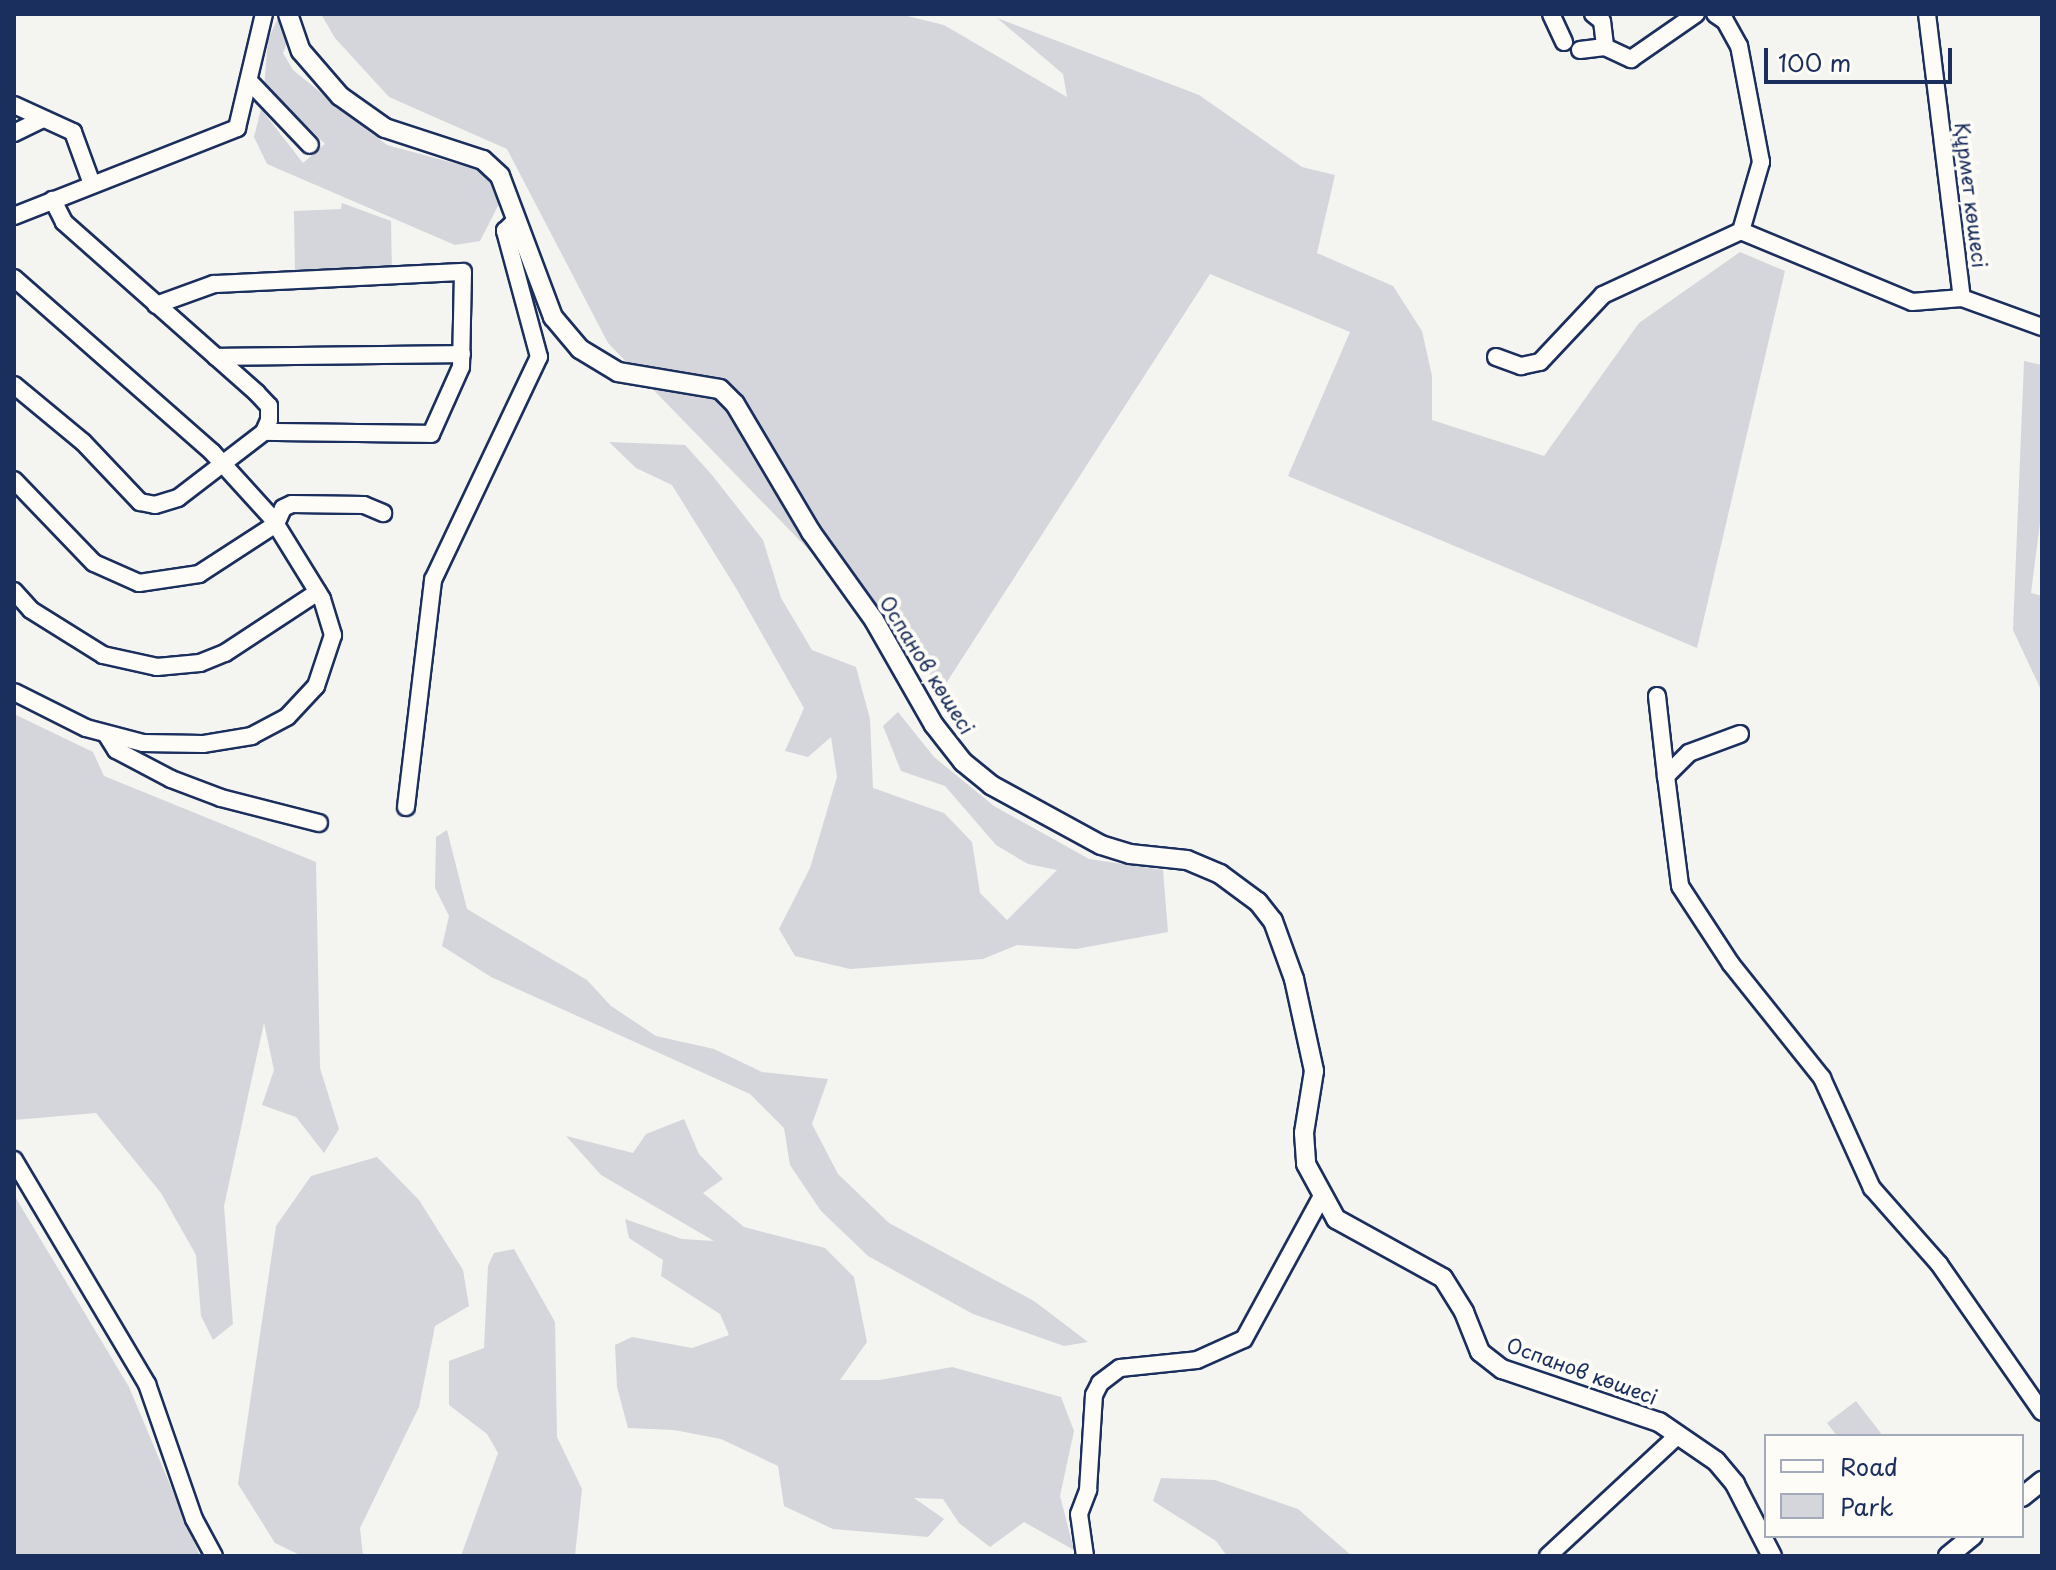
<!DOCTYPE html>
<meta charset="utf-8">
<style>
body{margin:0}
#map{position:relative;width:2056px;height:1570px;overflow:hidden;background:#f4f4f1;font-family:"Playpen Sans",sans-serif}
div>[style]{position:absolute}
.green>*{inset:0;background:#d4d6db}
.roads{filter:drop-shadow(2px 0 #1b2f5e) drop-shadow(-2px 0 #1b2f5e) drop-shadow(0 2px #1b2f5e) drop-shadow(0 -2px #1b2f5e)}
.minor>*{height:16px;margin:-8px;padding:0 8px;transform-origin:8px;border-radius:8px;background:#fdfcf7}
.tertiary>*{height:18px;margin:-9px;padding:0 9px;transform-origin:9px;border-radius:9px;background:#fdfcf7}
span{translate:-50% -50%;white-space:nowrap;text-align:center;line-height:1.15;-webkit-text-stroke:8px #fdfcf7;paint-order:stroke}
.street-label{font-size:20px;color:#1b2f5e}
.frame{position:absolute;inset:0;border:16px solid #1b2f5e;pointer-events:none}
.legend{position:absolute;left:1764px;top:1434px;width:260px;height:104px;box-sizing:border-box;background:#fdfcf7;border:2px solid #a3aaba;margin:0;padding:10px 14px;list-style:none;font-size:24px;color:#1b2f5e}
.legend li{display:flex;align-items:center;gap:16px;height:40px}
.legend b{width:40px;border:2px solid #a3aaba}
.scale{position:absolute;left:1764px;top:48px;width:188px;height:36px;box-sizing:border-box;border:4px solid #1b2f5e;border-top:0;padding-left:10px;font-size:24px;line-height:28px;white-space:nowrap;color:#1b2f5e;-webkit-text-stroke:6px #fdfcf7;paint-order:stroke}
</style>
<div id="map">
<div class="green">
<div style="clip-path:polygon(280px 14px,289px 38px,283px 53px,293px 70px,363px 127px,387px 145px,479px 170px,492px 181px,500px 202px,480px 241px,455px 245px,267px 164px,254px 137px,261px 109px,303px 163px,325px 144px,298px 117px,292px 122px,264px 89px,268px 39px)"></div>
<div style="clip-path:polygon(321px 14px,899px 14px,944px 25px,1067px 97px,1063px 74px,997px 18px,1199px 95px,1302px 167px,1335px 175px,1317px 253px,1393px 286px,1422px 331px,1432px 376px,1432px 420px,1544px 456px,1639px 323px,1740px 252px,1785px 271px,1697px 648px,1288px 476px,1350px 332px,1210px 274px,943px 688px,608px 343px,507px 149px,389px 97px,335px 38px)"></div>
<div style="clip-path:polygon(342px 203px,391px 221px,392px 275px,295px 280px,294px 211px,341px 209px)"></div>
<div style="clip-path:polygon(2024px 361px,2042px 365px,2042px 507px,2031px 593px,2042px 596px,2042px 692px,2013px 630px)"></div>
<div style="clip-path:polygon(609px 442px,685px 445px,712px 475px,763px 540px,781px 598px,812px 650px,856px 667px,870px 719px,873px 788px,944px 813px,972px 842px,980px 893px,1007px 920px,1057px 870px,1028px 864px,996px 845px,945px 786px,901px 771px,883px 726px,898px 712px,934px 757px,994px 806px,1089px 859px,1163px 870px,1168px 932px,1076px 949px,1017px 945px,983px 959px,850px 969px,795px 956px,779px 929px,810px 868px,837px 777px,831px 737px,808px 757px,785px 751px,804px 708px,736px 588px,672px 485px,636px 468px)"></div>
<div style="clip-path:polygon(14px 714px,93px 752px,104px 776px,316px 862px,320px 1068px,339px 1129px,324px 1153px,296px 1117px,262px 1105px,274px 1070px,264px 1023px,224px 1206px,233px 1324px,213px 1340px,201px 1316px,196px 1255px,161px 1193px,96px 1113px,14px 1120px)"></div>
<div style="clip-path:polygon(447px 830px,467px 909px,587px 980px,611px 1006px,656px 1036px,714px 1049px,762px 1072px,828px 1079px,812px 1124px,838px 1174px,889px 1223px,1034px 1301px,1088px 1342px,1064px 1346px,973px 1314px,868px 1256px,821px 1211px,790px 1165px,784px 1128px,750px 1094px,491px 977px,442px 946px,449px 916px,435px 888px,436px 837px)"></div>
<div style="clip-path:polygon(684px 1119px,699px 1154px,723px 1179px,703px 1193px,744px 1227px,825px 1248px,854px 1277px,867px 1342px,840px 1380px,880px 1380px,952px 1367px,1061px 1397px,1074px 1431px,1060px 1496px,1074px 1550px,1024px 1522px,990px 1547px,959px 1523px,943px 1499px,914px 1498px,944px 1519px,928px 1537px,833px 1529px,784px 1506px,778px 1466px,721px 1439px,674px 1430px,628px 1428px,617px 1387px,615px 1345px,632px 1337px,692px 1348px,729px 1335px,720px 1314px,661px 1276px,663px 1260px,629px 1238px,625px 1219px,682px 1239px,714px 1241px,601px 1175px,566px 1136px,633px 1153px,646px 1134px)"></div>
<div style="clip-path:polygon(377px 1157px,419px 1200px,463px 1270px,469px 1306px,435px 1326px,419px 1407px,360px 1528px,363px 1556px,302px 1556px,275px 1543px,238px 1484px,276px 1226px,311px 1176px)"></div>
<div style="clip-path:polygon(14px 1195px,129px 1387px,200px 1556px,14px 1556px)"></div>
<div style="clip-path:polygon(514px 1249px,555px 1322px,557px 1437px,582px 1489px,575px 1556px,461px 1556px,498px 1453px,487px 1434px,449px 1405px,449px 1361px,484px 1348px,488px 1266px,494px 1253px)"></div>
<div style="clip-path:polygon(1856px 1401px,1883px 1436px,1837px 1436px,1827px 1423px)"></div>
<div style="clip-path:polygon(1161px 1478px,1215px 1480px,1298px 1509px,1352px 1556px,1227px 1556px,1216px 1541px,1153px 1501px)"></div>
</div>
<div class="roads">
<div class="minor">
<div style="left:1551px;top:14px;width:31px;rotate:65deg"></div>
<div style="left:1593px;top:14px;width:11px;rotate:38deg"></div>
<div style="left:1602px;top:21px;width:26px;rotate:83deg"></div>
<div style="left:1927px;top:14px;width:286px;rotate:83deg"></div>
<div style="left:1962px;top:298px;width:85px;rotate:19.9deg"></div>
<div style="left:1605px;top:47px;width:29px;rotate:25deg"></div>
<div style="left:1631px;top:59px;width:79px;rotate:-34.7deg"></div>
<div style="left:1580px;top:50px;width:25px;rotate:-7deg"></div>
<div style="left:249px;top:81px;width:88px;rotate:46.4deg"></div>
<div style="left:14px;top:105px;width:65px;rotate:24.6deg"></div>
<div style="left:73px;top:132px;width:55px;rotate:69.9deg"></div>
<div style="left:14px;top:133px;width:32px;rotate:-26deg"></div>
<div style="left:14px;top:216px;width:240px;rotate:-21.5deg"></div>
<div style="left:237px;top:128px;width:117px;rotate:-76.7deg"></div>
<div style="left:1741px;top:231px;width:185px;rotate:22.5deg"></div>
<div style="left:1912px;top:302px;width:50px;rotate:-4.6deg"></div>
<div style="left:14px;top:278px;width:264px;rotate:41.3deg"></div>
<div style="left:212px;top:452px;width:89px;rotate:47.7deg"></div>
<div style="left:272px;top:518px;width:95px;rotate:58.3deg"></div>
<div style="left:322px;top:599px;width:38px;rotate:73deg"></div>
<div style="left:333px;top:635px;width:54px;rotate:108.4deg"></div>
<div style="left:316px;top:686px;width:42px;rotate:133.1deg"></div>
<div style="left:287px;top:717px;width:40px;rotate:152deg"></div>
<div style="left:252px;top:736px;width:50px;rotate:170.7deg"></div>
<div style="left:203px;top:744px;width:60px;rotate:-179deg"></div>
<div style="left:143px;top:743px;width:59px;rotate:-165.3deg"></div>
<div style="left:86px;top:728px;width:80px;rotate:-153.4deg"></div>
<div style="left:156px;top:305px;width:62px;rotate:-19.9deg"></div>
<div style="left:214px;top:284px;width:249px;rotate:-2.8deg"></div>
<div style="left:463px;top:272px;width:95px;rotate:91.2deg"></div>
<div style="left:461px;top:367px;width:73px;rotate:114.1deg"></div>
<div style="left:431px;top:434px;width:167px;rotate:-179.3deg"></div>
<div style="left:216px;top:357px;width:246px;rotate:-0.7deg"></div>
<div style="left:1496px;top:357px;width:27px;rotate:20deg"></div>
<div style="left:1521px;top:366px;width:19px;rotate:-12deg"></div>
<div style="left:1540px;top:362px;width:92px;rotate:-46.8deg"></div>
<div style="left:1603px;top:295px;width:152px;rotate:-24.9deg"></div>
<div style="left:1741px;top:231px;width:72px;rotate:-73.8deg"></div>
<div style="left:1761px;top:162px;width:118px;rotate:-100.7deg"></div>
<div style="left:1739px;top:46px;width:29px;rotate:-119deg"></div>
<div style="left:1725px;top:21px;width:12px;rotate:-145deg"></div>
<div style="left:14px;top:385px;width:89px;rotate:39.6deg"></div>
<div style="left:83px;top:442px;width:83px;rotate:46.5deg"></div>
<div style="left:140px;top:502px;width:15px;rotate:11deg"></div>
<div style="left:155px;top:505px;width:24px;rotate:-17deg"></div>
<div style="left:178px;top:498px;width:108px;rotate:-37.5deg"></div>
<div style="left:264px;top:432px;width:13px;rotate:-67deg"></div>
<div style="left:269px;top:420px;width:14px;rotate:-90deg"></div>
<div style="left:269px;top:406px;width:18px;rotate:-133deg"></div>
<div style="left:257px;top:393px;width:258px;rotate:-138.5deg"></div>
<div style="left:64px;top:222px;width:25px;rotate:-117deg"></div>
<div style="left:14px;top:480px;width:115px;rotate:46.1deg"></div>
<div style="left:94px;top:563px;width:49px;rotate:24deg"></div>
<div style="left:139px;top:583px;width:61px;rotate:-8.5deg"></div>
<div style="left:199px;top:574px;width:92px;rotate:-33deg"></div>
<div style="left:276px;top:524px;width:17px;rotate:-66deg"></div>
<div style="left:283px;top:508px;width:10px;rotate:-24deg"></div>
<div style="left:292px;top:504px;width:72px;rotate:0.8deg"></div>
<div style="left:364px;top:505px;width:21px;rotate:23deg"></div>
<div style="left:14px;top:591px;width:25px;rotate:48deg"></div>
<div style="left:31px;top:610px;width:85px;rotate:32deg"></div>
<div style="left:103px;top:655px;width:55px;rotate:12.5deg"></div>
<div style="left:157px;top:667px;width:43px;rotate:-5.3deg"></div>
<div style="left:200px;top:663px;width:27px;rotate:-22deg"></div>
<div style="left:225px;top:653px;width:111px;rotate:-33.3deg"></div>
<div style="left:1657px;top:696px;width:81px;rotate:83.6deg"></div>
<div style="left:106px;top:734px;width:19px;rotate:58deg"></div>
<div style="left:116px;top:750px;width:62px;rotate:27.8deg"></div>
<div style="left:171px;top:779px;width:53px;rotate:20.8deg"></div>
<div style="left:221px;top:798px;width:101px;rotate:14.3deg"></div>
<div style="left:1740px;top:734px;width:54px;rotate:159.6deg"></div>
<div style="left:1689px;top:753px;width:33px;rotate:135deg"></div>
<div style="left:1666px;top:776px;width:111px;rotate:82.7deg"></div>
<div style="left:1680px;top:886px;width:93px;rotate:56.8deg"></div>
<div style="left:1731px;top:964px;width:146px;rotate:51.4deg"></div>
<div style="left:1822px;top:1078px;width:121px;rotate:65.6deg"></div>
<div style="left:1872px;top:1188px;width:101px;rotate:48.6deg"></div>
<div style="left:1939px;top:1264px;width:180px;rotate:55.2deg"></div>
<div style="left:406px;top:807px;width:229px;rotate:-83.2deg"></div>
<div style="left:433px;top:580px;width:247px;rotate:-64.6deg"></div>
<div style="left:539px;top:357px;width:131px;rotate:-105.1deg"></div>
<div style="left:505px;top:231px;width:16px;rotate:-45deg"></div>
<div style="left:14px;top:1160px;width:261px;rotate:59.3deg"></div>
<div style="left:147px;top:1384px;width:143px;rotate:70.8deg"></div>
<div style="left:194px;top:1519px;width:42px;rotate:61.6deg"></div>
<div style="left:1085px;top:1556px;width:42px;rotate:-98.1deg"></div>
<div style="left:1079px;top:1514px;width:26px;rotate:-69deg"></div>
<div style="left:1088px;top:1490px;width:95px;rotate:-86.4deg"></div>
<div style="left:1094px;top:1395px;width:13px;rotate:-63deg"></div>
<div style="left:1100px;top:1383px;width:25px;rotate:-37deg"></div>
<div style="left:1120px;top:1368px;width:77px;rotate:-5.9deg"></div>
<div style="left:1197px;top:1360px;width:51px;rotate:-24.1deg"></div>
<div style="left:1244px;top:1339px;width:163px;rotate:-61.4deg"></div>
<div style="left:1548px;top:1556px;width:178px;rotate:-42.9deg"></div>
</div>
<div class="tertiary">
<div style="left:288px;top:14px;width:39px;rotate:71deg"></div>
<div style="left:301px;top:51px;width:60px;rotate:49.1deg"></div>
<div style="left:340px;top:96px;width:55px;rotate:35.4deg"></div>
<div style="left:385px;top:128px;width:103px;rotate:18.1deg"></div>
<div style="left:483px;top:160px;width:23px;rotate:43deg"></div>
<div style="left:500px;top:176px;width:151px;rotate:69.4deg"></div>
<div style="left:553px;top:317px;width:42px;rotate:49.8deg"></div>
<div style="left:580px;top:349px;width:44px;rotate:31.2deg"></div>
<div style="left:618px;top:372px;width:103px;rotate:9.5deg"></div>
<div style="left:720px;top:389px;width:21px;rotate:45deg"></div>
<div style="left:735px;top:404px;width:149px;rotate:59.3deg"></div>
<div style="left:811px;top:532px;width:108px;rotate:54.4deg"></div>
<div style="left:874px;top:620px;width:121px;rotate:60.3deg"></div>
<div style="left:934px;top:725px;width:47px;rotate:51.9deg"></div>
<div style="left:963px;top:762px;width:36px;rotate:39deg"></div>
<div style="left:991px;top:785px;width:125px;rotate:28.6deg"></div>
<div style="left:1101px;top:845px;width:30px;rotate:17deg"></div>
<div style="left:1130px;top:854px;width:57px;rotate:6deg"></div>
<div style="left:1187px;top:860px;width:36px;rotate:23deg"></div>
<div style="left:1220px;top:874px;width:47px;rotate:36.4deg"></div>
<div style="left:1258px;top:902px;width:24px;rotate:52deg"></div>
<div style="left:1273px;top:921px;width:62px;rotate:70.1deg"></div>
<div style="left:1294px;top:979px;width:94px;rotate:77.7deg"></div>
<div style="left:1314px;top:1071px;width:63px;rotate:99.2deg"></div>
<div style="left:1304px;top:1133px;width:31px;rotate:86deg"></div>
<div style="left:1306px;top:1164px;width:63px;rotate:61.4deg"></div>
<div style="left:1336px;top:1219px;width:122px;rotate:28.9deg"></div>
<div style="left:1443px;top:1278px;width:40px;rotate:58deg"></div>
<div style="left:1464px;top:1312px;width:43px;rotate:68.2deg"></div>
<div style="left:1480px;top:1352px;width:28px;rotate:38deg"></div>
<div style="left:1502px;top:1369px;width:166px;rotate:18.7deg"></div>
<div style="left:1659px;top:1422px;width:69px;rotate:34.4deg"></div>
<div style="left:1716px;top:1461px;width:30px;rotate:50deg"></div>
<div style="left:1735px;top:1484px;width:81px;rotate:62.8deg"></div>
<div style="left:2022px;top:1497px;width:26px;rotate:-39deg"></div>
<div style="left:1948px;top:1556px;width:32px;rotate:-39deg"></div>
</div>
</div>
<div class="street-label">
<span style="left:1971px;top:195px;rotate:83deg">Құрмет көшесі</span>
<span style="left:927px;top:665px;rotate:58deg">Оспанов көшесі</span>
<span style="left:1582px;top:1371px;rotate:20deg">Оспанов көшесі</span>
</div>
<div class="frame"></div>
<ul class="legend">
<li><b style="height:10px;background:#fdfcf7"></b>Road</li>
<li><b style="height:22px;background:#d4d6db"></b>Park</li>
</ul>
<div class="scale">100 m</div>
</div>
